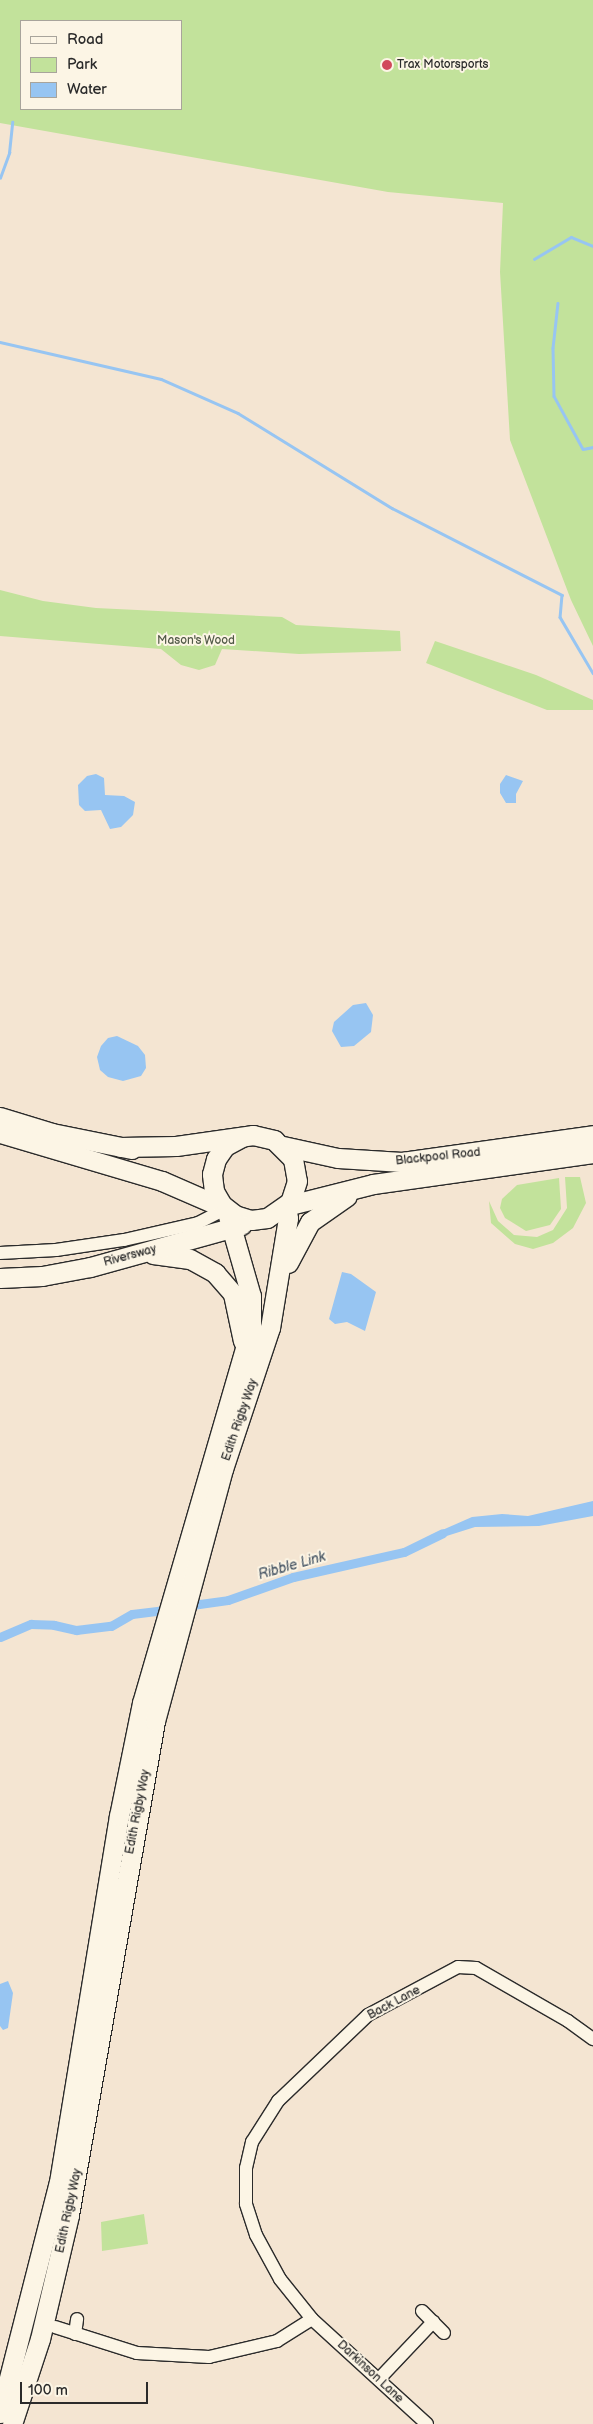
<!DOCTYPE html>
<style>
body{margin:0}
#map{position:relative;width:593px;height:2424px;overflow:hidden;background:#f4e5d2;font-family:"Balsamiq Sans",sans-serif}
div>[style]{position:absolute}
.green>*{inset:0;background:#c2e29b}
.water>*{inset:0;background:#97c5f2}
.stream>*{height:2.5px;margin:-1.25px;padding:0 1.25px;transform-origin:1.25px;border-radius:1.25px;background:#97c5f2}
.canal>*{height:9px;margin:-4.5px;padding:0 4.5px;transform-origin:4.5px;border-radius:4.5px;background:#97c5f2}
.roads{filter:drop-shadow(1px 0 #2b2b2b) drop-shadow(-1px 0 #2b2b2b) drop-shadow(0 1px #2b2b2b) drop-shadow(0 -1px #2b2b2b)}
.minor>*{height:12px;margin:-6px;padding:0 6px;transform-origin:6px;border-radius:6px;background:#fcf5e5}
.highway>*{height:19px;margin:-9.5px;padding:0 9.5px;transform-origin:9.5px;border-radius:9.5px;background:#fcf5e5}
.dots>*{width:14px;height:14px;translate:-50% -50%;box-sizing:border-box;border:2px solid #fcf5e5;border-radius:50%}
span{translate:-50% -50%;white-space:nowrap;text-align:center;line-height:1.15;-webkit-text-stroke:4px #fcf5e5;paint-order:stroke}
.poi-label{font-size:12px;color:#2b2b2b}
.left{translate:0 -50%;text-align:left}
.park-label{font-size:12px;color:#515947}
.street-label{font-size:12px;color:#2b2b2b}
.water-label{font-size:14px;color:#4b5967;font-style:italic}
.legend{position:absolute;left:20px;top:20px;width:162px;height:90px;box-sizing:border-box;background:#fcf5e5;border:1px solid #a8a49b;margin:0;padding:6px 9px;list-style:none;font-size:15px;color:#2b2b2b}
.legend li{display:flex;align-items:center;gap:10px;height:25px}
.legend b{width:25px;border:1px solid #a8a49b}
.scale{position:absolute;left:20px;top:2382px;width:128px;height:22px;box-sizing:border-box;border:2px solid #2b2b2b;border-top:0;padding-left:6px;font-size:15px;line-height:18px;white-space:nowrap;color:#2b2b2b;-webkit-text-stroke:4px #fcf5e5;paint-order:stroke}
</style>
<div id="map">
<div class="green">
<div style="clip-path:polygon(evenodd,0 0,593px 0,593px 646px,571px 600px,510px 440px,500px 272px,503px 203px,388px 192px,0 123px,0 0,21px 21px,181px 21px,181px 109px,21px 109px,21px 21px)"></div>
<div style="clip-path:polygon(0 590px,43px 601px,96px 608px,282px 617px,296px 625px,400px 631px,401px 651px,299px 654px,222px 649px,215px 665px,199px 670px,181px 665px,161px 649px,0 636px)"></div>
<div style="clip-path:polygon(435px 641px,536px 675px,593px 700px,593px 710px,547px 710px,426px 663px)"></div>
<div style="clip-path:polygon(565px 1177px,580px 1177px,586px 1203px,573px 1228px,553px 1243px,533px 1249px,515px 1244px,491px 1223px,489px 1201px,498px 1221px,514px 1235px,537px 1237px,553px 1230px,567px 1208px)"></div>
<div style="clip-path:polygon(559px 1178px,561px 1209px,550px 1225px,526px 1231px,505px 1218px,500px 1208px,502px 1199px,517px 1185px)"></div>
<div style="clip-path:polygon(144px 2214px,148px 2244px,102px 2251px,101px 2222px)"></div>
</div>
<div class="water">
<div style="clip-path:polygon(96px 774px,104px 778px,105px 795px,124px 796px,135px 802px,133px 815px,121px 827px,110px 829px,101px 810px,85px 811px,79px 805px,78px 785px,87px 776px)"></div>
<div style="clip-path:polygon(506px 775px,523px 781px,516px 794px,516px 803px,506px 803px,500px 793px,500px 784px)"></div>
<div style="clip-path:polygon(366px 1003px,373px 1015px,371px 1032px,354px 1046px,341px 1047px,332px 1031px,334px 1022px,353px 1005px)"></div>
<div style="clip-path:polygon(117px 1036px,138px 1046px,145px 1055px,146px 1068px,141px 1076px,123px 1081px,108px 1077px,100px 1070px,97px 1057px,101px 1046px,108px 1038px)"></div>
<div style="clip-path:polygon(342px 1272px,351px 1274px,376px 1292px,365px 1331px,347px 1322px,335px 1324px,329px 1319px)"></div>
<div style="clip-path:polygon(593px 1501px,593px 1516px,539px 1526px,475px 1527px,434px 1540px,431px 1535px,472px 1517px,502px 1514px,528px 1516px)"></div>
<div style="clip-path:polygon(8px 1981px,13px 1993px,8px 2028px,3px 2030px,0 2026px,0 1984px)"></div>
</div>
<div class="stream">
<div style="left:0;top:178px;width:27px;rotate:-70deg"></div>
<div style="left:9px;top:153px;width:31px;rotate:-84deg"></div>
<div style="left:534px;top:259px;width:43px;rotate:-30.7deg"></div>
<div style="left:571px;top:237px;width:24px;rotate:22deg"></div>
<div style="left:558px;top:303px;width:45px;rotate:96.3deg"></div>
<div style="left:553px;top:348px;width:48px;rotate:88.8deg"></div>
<div style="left:554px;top:396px;width:60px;rotate:61.3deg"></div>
<div style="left:583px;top:449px;width:10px;rotate:-11deg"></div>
<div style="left:0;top:342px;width:165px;rotate:12.9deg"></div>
<div style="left:161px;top:379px;width:84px;rotate:23.8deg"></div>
<div style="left:238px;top:413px;width:181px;rotate:31.7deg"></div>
<div style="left:392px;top:508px;width:191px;rotate:27.1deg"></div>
<div style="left:562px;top:595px;width:22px;rotate:95deg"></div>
<div style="left:560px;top:617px;width:65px;rotate:59.5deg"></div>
</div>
<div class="canal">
<div style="left:185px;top:1606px;width:43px;rotate:-7.9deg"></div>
<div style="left:228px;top:1600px;width:69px;rotate:-19.5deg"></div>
<div style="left:293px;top:1577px;width:114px;rotate:-12.7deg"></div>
<div style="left:404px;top:1552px;width:43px;rotate:-26deg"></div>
<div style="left:0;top:1637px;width:34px;rotate:-23deg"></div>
<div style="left:31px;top:1624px;width:23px;rotate:2deg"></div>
<div style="left:54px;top:1625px;width:23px;rotate:13deg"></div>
<div style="left:76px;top:1630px;width:35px;rotate:-7deg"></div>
<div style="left:111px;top:1626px;width:24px;rotate:-30deg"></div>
<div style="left:132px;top:1614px;width:38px;rotate:-7deg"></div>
</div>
<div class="roads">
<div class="minor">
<div style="left:0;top:1253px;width:56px;rotate:-3.1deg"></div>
<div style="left:56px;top:1250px;width:69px;rotate:-8.4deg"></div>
<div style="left:124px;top:1240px;width:76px;rotate:-12.9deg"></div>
<div style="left:198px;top:1223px;width:31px;rotate:-27deg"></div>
<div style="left:422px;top:2311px;width:31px;rotate:45deg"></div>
<div style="left:55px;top:2327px;width:86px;rotate:17.6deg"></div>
<div style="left:137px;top:2353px;width:72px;rotate:3.2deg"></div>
<div style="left:209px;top:2357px;width:70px;rotate:-13.2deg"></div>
<div style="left:277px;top:2341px;width:41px;rotate:-32.2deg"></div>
<div style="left:75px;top:2334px;width:15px;rotate:-82deg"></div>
<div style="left:379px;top:2379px;width:79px;rotate:-46.5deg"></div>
<div style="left:427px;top:2424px;width:156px;rotate:-137.6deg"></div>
<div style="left:312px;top:2319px;width:51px;rotate:-128.7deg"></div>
<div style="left:280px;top:2279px;width:50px;rotate:-118.6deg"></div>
<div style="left:256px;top:2235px;width:33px;rotate:-108deg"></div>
<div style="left:246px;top:2204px;width:36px;rotate:-90deg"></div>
<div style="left:246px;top:2168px;width:27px;rotate:-77deg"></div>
<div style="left:252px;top:2142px;width:49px;rotate:-57.6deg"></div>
<div style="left:278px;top:2101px;width:124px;rotate:-43.7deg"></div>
<div style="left:368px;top:2015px;width:102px;rotate:-28.1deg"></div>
<div style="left:458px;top:1967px;width:18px;rotate:3deg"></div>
<div style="left:476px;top:1968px;width:106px;rotate:29.9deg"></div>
<div style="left:568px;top:2021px;width:31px;rotate:36deg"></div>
</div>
<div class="highway">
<div style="left:0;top:1117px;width:54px;rotate:17.1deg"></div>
<div style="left:52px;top:1133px;width:81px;rotate:11.4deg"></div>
<div style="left:0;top:1133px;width:169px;rotate:16.5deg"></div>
<div style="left:162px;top:1181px;width:68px;rotate:23.5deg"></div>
<div style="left:283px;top:1146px;width:56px;rotate:12.3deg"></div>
<div style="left:338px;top:1158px;width:64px;rotate:3.6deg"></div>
<div style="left:402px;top:1162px;width:193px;rotate:-8deg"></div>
<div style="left:120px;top:1147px;width:56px;rotate:-1deg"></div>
<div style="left:176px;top:1146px;width:78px;rotate:-8.1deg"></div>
<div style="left:253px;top:1135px;width:22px;rotate:13deg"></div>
<div style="left:274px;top:1140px;width:27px;rotate:45deg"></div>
<div style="left:293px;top:1159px;width:22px;rotate:80deg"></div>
<div style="left:297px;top:1181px;width:22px;rotate:108deg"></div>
<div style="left:290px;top:1202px;width:28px;rotate:145deg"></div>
<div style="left:267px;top:1218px;width:16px;rotate:173deg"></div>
<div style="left:251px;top:1220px;width:17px;rotate:-163deg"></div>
<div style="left:235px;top:1215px;width:16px;rotate:-142deg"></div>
<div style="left:222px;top:1205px;width:16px;rotate:-120deg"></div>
<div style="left:214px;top:1191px;width:17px;rotate:-97deg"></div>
<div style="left:212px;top:1174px;width:16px;rotate:-75deg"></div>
<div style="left:216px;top:1159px;width:16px;rotate:-55deg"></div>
<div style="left:225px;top:1146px;width:19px;rotate:-28deg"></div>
<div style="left:286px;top:1206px;width:90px;rotate:-14.2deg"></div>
<div style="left:373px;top:1184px;width:222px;rotate:-8deg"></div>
<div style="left:153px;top:1254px;width:37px;rotate:8deg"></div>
<div style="left:190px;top:1259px;width:29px;rotate:29deg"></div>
<div style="left:215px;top:1273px;width:28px;rotate:49deg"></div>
<div style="left:233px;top:1294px;width:48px;rotate:78deg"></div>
<div style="left:288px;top:1263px;width:47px;rotate:-61.8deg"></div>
<div style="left:310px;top:1222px;width:45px;rotate:-35.1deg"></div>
<div style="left:0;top:1278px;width:42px;rotate:-2.7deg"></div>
<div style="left:42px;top:1276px;width:49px;rotate:-10.6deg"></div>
<div style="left:90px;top:1267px;width:157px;rotate:-15.5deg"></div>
<div style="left:0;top:2413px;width:238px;rotate:-75.7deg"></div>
<div style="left:59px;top:2182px;width:371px;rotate:-80.7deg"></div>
<div style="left:119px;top:1816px;width:115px;rotate:-78.5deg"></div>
<div style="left:142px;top:1703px;width:390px;rotate:-73.8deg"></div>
<div style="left:251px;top:1329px;width:33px;rotate:-90deg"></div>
<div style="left:251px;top:1296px;width:91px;rotate:-106deg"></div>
<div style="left:12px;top:2424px;width:89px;rotate:-71.8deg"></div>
<div style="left:40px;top:2339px;width:127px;rotate:-76.8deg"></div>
<div style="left:69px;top:2215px;width:501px;rotate:-80.12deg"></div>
<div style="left:155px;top:1721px;width:261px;rotate:-74.9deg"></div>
<div style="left:223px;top:1469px;width:149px;rotate:-71.6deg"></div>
<div style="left:270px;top:1328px;width:111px;rotate:-80.7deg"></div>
<div style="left:288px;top:1218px;width:12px;rotate:-99deg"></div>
</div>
</div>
<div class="dots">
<div style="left:387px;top:65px;background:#d1495b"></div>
</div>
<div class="poi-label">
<span class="left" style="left:397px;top:65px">Trax Motorsports</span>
</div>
<div class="park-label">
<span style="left:196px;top:641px">Mason's Wood</span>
</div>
<div class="street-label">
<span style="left:438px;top:1157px;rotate:-6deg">Blackpool Road</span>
<span style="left:130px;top:1256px;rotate:-15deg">Riversway</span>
<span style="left:240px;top:1420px;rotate:-71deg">Edith Rigby Way</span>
<span style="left:138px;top:1812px;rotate:-79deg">Edith Rigby Way</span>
<span style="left:394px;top:2003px;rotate:-28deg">Back Lane</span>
<span style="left:69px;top:2211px;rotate:-78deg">Edith Rigby Way</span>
<span style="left:370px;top:2372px;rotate:43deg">Darkinson Lane</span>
</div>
<div class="water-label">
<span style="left:292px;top:1566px;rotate:-16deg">Ribble Link</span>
</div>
<ul class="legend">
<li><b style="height:6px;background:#fcf5e5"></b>Road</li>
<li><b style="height:14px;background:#c2e29b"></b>Park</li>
<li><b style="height:14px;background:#97c5f2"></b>Water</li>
</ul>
<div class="scale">100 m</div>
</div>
